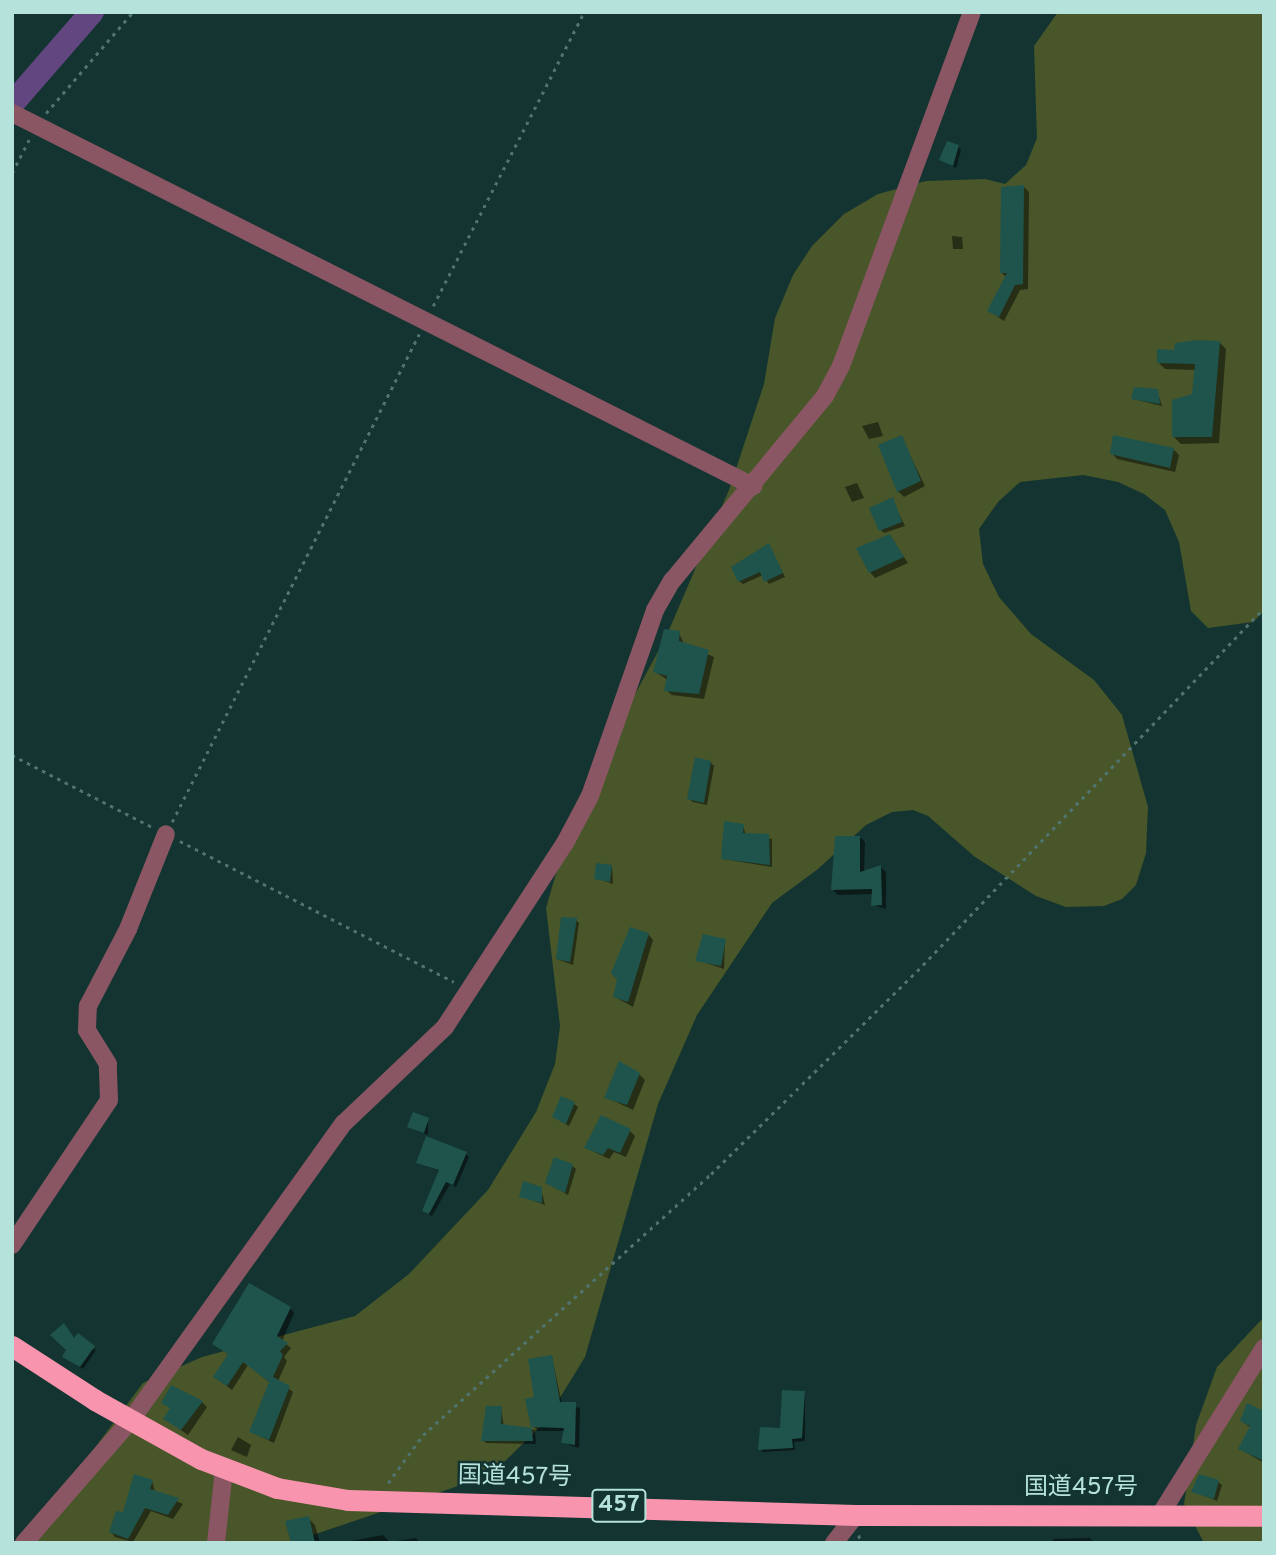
<!DOCTYPE html>
<meta charset="utf-8">
<style>
body{margin:0}
#map{position:relative;width:1276px;height:1555px;overflow:hidden;background:#133430;font-family:Overpass,"Noto Sans JP",sans-serif}
div>[style]{position:absolute}
.green>*{inset:0;background:#485629}
.shadow>*{inset:0;background:#0007}
.river>*{height:24px;margin:-12px;padding:0 12px;transform-origin:12px;border-radius:12px;background:#614680}
.building>*{inset:0;background:#1f544d}
.path>*{height:2.5px;margin-top:-1.25px;transform-origin:0;background:repeating-linear-gradient(90deg,#4f746f 0 3.5px,transparent 0 8.5px)}
.minor>*{height:18px;margin:-9px;padding:0 9px;transform-origin:9px;border-radius:9px;background:#8a5663}
.highway>*{height:21px;margin:-10.5px;padding:0 10.5px;transform-origin:10.5px;border-radius:10.5px;background:#f994ae}
span{translate:-50% -50%;white-space:nowrap;text-align:center;line-height:1.15;-webkit-text-stroke:5px #133430;paint-order:stroke}
.shield-label span{padding:2px 5px;background:#133430;border:2px solid;border-radius:5px;-webkit-text-stroke-width:0}
.shield-label{font-size:23px;color:#b5e3dc;font-weight:700}
.street-label{font-size:24px;color:#b5e3dc}
.frame{position:absolute;inset:0;border:14px solid #b5e3dc;pointer-events:none}
</style>
<div id="map">
<div class="green">
<div style="clip-path:polygon(1058px 12px,1264px 12px,1264px 611px,1253px 622px,1208px 628px,1191px 611px,1179px 542px,1165px 510px,1144px 494px,1118px 482px,1083px 475px,1020px 482px,998px 502px,979px 529px,983px 564px,999px 597px,1031px 634px,1094px 680px,1122px 715px,1148px 807px,1146px 853px,1136px 885px,1122px 899px,1104px 906px,1066px 907px,1036px 896px,975px 857px,928px 816px,913px 810px,892px 812px,866px 825px,818px 869px,772px 903px,697px 1015px,658px 1104px,585px 1357px,545px 1422px,502px 1464px,464px 1484px,289px 1543px,24px 1543px,143px 1383px,202px 1357px,355px 1316px,409px 1274px,488px 1190px,536px 1112px,555px 1064px,560px 1026px,546px 908px,577px 801px,666px 637px,729px 490px,764px 384px,775px 318px,793px 275px,812px 246px,844px 214px,878px 194px,926px 181px,985px 179px,1005px 184px,1026px 165px,1037px 138px,1034px 46px)"></div>
<div style="clip-path:polygon(1264px 1317px,1264px 1543px,1204px 1543px,1184px 1504px,1196px 1425px,1217px 1367px)"></div>
</div>
<div class="shadow">
<div style="clip-path:polygon(958px 147px,961px 150px,956px 168px,941px 159px)"></div>
<div style="clip-path:polygon(1024px 187px,1029px 192px,1028px 289px,1020px 290px,1004px 321px,989px 311px,1007px 278px,1001px 272px)"></div>
<div style="clip-path:polygon(952px 236px,962px 237px,963px 249px,953px 249px)"></div>
<div style="clip-path:polygon(1220px 343px,1226px 349px,1219px 443px,1181px 444px,1174px 437px,1194px 395px,1196px 370px,1165px 369px,1158px 362px,1175px 352px)"></div>
<div style="clip-path:polygon(1157px 391px,1162px 406px,1133px 399px)"></div>
<div style="clip-path:polygon(878px 422px,883px 436px,869px 439px,862px 426px)"></div>
<div style="clip-path:polygon(901px 437px,925px 486px,904px 497px,898px 491px)"></div>
<div style="clip-path:polygon(1174px 450px,1179px 455px,1175px 472px,1117px 459px,1112px 453px)"></div>
<div style="clip-path:polygon(857px 483px,864px 498px,852px 502px,845px 487px)"></div>
<div style="clip-path:polygon(892px 500px,905px 526px,884px 533px,881px 530px)"></div>
<div style="clip-path:polygon(890px 536px,908px 563px,875px 578px,870px 572px)"></div>
<div style="clip-path:polygon(769px 545px,785px 577px,769px 584px,763px 575px,743px 584px,739px 581px)"></div>
<div style="clip-path:polygon(679px 633px,684px 644px,714px 657px,704px 699px,672px 695px,666px 690px,668px 680px,655px 672px)"></div>
<div style="clip-path:polygon(710px 762px,714px 766px,707px 805px,693px 802px,689px 799px)"></div>
<div style="clip-path:polygon(743px 826px,746px 835px,772px 839px,772px 867px,723px 859px)"></div>
<div style="clip-path:polygon(860px 837px,865px 842px,864px 872px,881px 867px,886px 872px,886px 909px,873px 905px,873px 894px,838px 895px,833px 890px)"></div>
<div style="clip-path:polygon(612px 867px,613px 884px,596px 878px)"></div>
<div style="clip-path:polygon(576px 920px,579px 923px,573px 965px,557px 959px)"></div>
<div style="clip-path:polygon(648px 934px,653px 940px,633px 1007px,615px 997px)"></div>
<div style="clip-path:polygon(725px 941px,724px 969px,697px 960px)"></div>
<div style="clip-path:polygon(639px 1074px,645px 1080px,633px 1110px,606px 1097px)"></div>
<div style="clip-path:polygon(574px 1104px,578px 1107px,569px 1126px,554px 1117px)"></div>
<div style="clip-path:polygon(428px 1120px,428px 1135px,409px 1126px)"></div>
<div style="clip-path:polygon(630px 1131px,635px 1136px,626px 1157px,614px 1152px,609px 1159px,586px 1148px)"></div>
<div style="clip-path:polygon(466px 1154px,469px 1157px,456px 1187px,450px 1184px,432px 1216px,427px 1213px,424px 1210px,440px 1171px,418px 1163px)"></div>
<div style="clip-path:polygon(572px 1166px,576px 1169px,568px 1195px,547px 1183px)"></div>
<div style="clip-path:polygon(541px 1189px,545px 1205px,521px 1196px)"></div>
<div style="clip-path:polygon(290px 1308px,294px 1313px,282px 1341px,291px 1348px,284px 1357px,287px 1361px,278px 1381px,293px 1392px,274px 1443px,251px 1432px,270px 1383px,248px 1365px,232px 1390px,220px 1381px,229px 1355px,214px 1344px)"></div>
<div style="clip-path:polygon(74px 1341px,96px 1350px,83px 1369px,67px 1359px)"></div>
<div style="clip-path:polygon(552px 1357px,562px 1404px,580px 1408px,579px 1448px,563px 1443px,565px 1431px,535px 1431px,536px 1444px,486px 1443px,483px 1440px,501px 1408px,504px 1427px,537px 1430px,533px 1426px,536px 1398px)"></div>
<div style="clip-path:polygon(805px 1393px,805px 1441px,794px 1442px,795px 1450px,763px 1452px,760px 1449px,782px 1429px)"></div>
<div style="clip-path:polygon(164px 1402px,202px 1402px,207px 1407px,188px 1435px,165px 1419px,171px 1409px)"></div>
<div style="clip-path:polygon(1264px 1413px,1264px 1463px,1240px 1449px,1251px 1428px,1242px 1421px)"></div>
<div style="clip-path:polygon(238px 1437px,251px 1445px,247px 1457px,231px 1450px)"></div>
<div style="clip-path:polygon(152px 1481px,155px 1492px,183px 1504px,173px 1519px,151px 1511px,133px 1542px,115px 1537px,111px 1532px)"></div>
<div style="clip-path:polygon(1218px 1482px,1222px 1485px,1217px 1501px,1193px 1491px)"></div>
<div style="clip-path:polygon(308px 1518px,315px 1525px,320px 1543px,293px 1543px)"></div>
<div style="clip-path:polygon(383px 1535px,390px 1542px,416px 1538px,421px 1543px,340px 1543px)"></div>
<div style="clip-path:polygon(1090px 1538px,1095px 1543px,1053px 1543px,1053px 1539px)"></div>
</div>
<div class="river">
<div style="left:12px;top:104px;width:122px;rotate:-49deg"></div>
</div>
<div class="building">
<div style="clip-path:polygon(947px 141px,959px 145px,953px 166px,939px 160px)"></div>
<div style="clip-path:polygon(1024px 185px,1023px 284px,1015px 285px,999px 317px,987px 311px,1007px 273px,1000px 273px,1001px 187px)"></div>
<div style="clip-path:polygon(1197px 340px,1220px 341px,1212px 437px,1172px 437px,1172px 400px,1192px 394px,1195px 364px,1157px 363px,1157px 349px,1174px 350px,1175px 343px)"></div>
<div style="clip-path:polygon(1134px 387px,1158px 389px,1160px 404px,1131px 399px)"></div>
<div style="clip-path:polygon(902px 435px,921px 481px,897px 492px,878px 445px)"></div>
<div style="clip-path:polygon(1113px 435px,1174px 448px,1170px 468px,1110px 454px)"></div>
<div style="clip-path:polygon(893px 497px,902px 522px,879px 531px,869px 508px)"></div>
<div style="clip-path:polygon(890px 534px,904px 557px,869px 573px,856px 548px)"></div>
<div style="clip-path:polygon(769px 543px,783px 573px,764px 582px,760px 572px,738px 582px,731px 567px)"></div>
<div style="clip-path:polygon(664px 629px,680px 631px,679px 641px,709px 650px,699px 694px,664px 691px,667px 676px,653px 672px)"></div>
<div style="clip-path:polygon(695px 757px,711px 761px,704px 803px,687px 799px)"></div>
<div style="clip-path:polygon(724px 821px,744px 824px,743px 833px,769px 834px,770px 865px,721px 859px)"></div>
<div style="clip-path:polygon(835px 836px,860px 836px,860px 872px,881px 865px,882px 905px,871px 906px,872px 889px,831px 890px)"></div>
<div style="clip-path:polygon(596px 863px,612px 865px,610px 882px,594px 879px)"></div>
<div style="clip-path:polygon(561px 917px,577px 918px,570px 962px,556px 959px)"></div>
<div style="clip-path:polygon(630px 927px,649px 933px,628px 1002px,613px 997px,617px 980px,611px 973px)"></div>
<div style="clip-path:polygon(703px 934px,726px 939px,721px 966px,695px 961px)"></div>
<div style="clip-path:polygon(619px 1061px,640px 1073px,627px 1105px,604px 1098px)"></div>
<div style="clip-path:polygon(561px 1096px,575px 1102px,566px 1124px,552px 1117px)"></div>
<div style="clip-path:polygon(413px 1112px,429px 1118px,424px 1133px,407px 1127px)"></div>
<div style="clip-path:polygon(601px 1115px,631px 1129px,620px 1153px,608px 1148px,603px 1155px,584px 1148px)"></div>
<div style="clip-path:polygon(426px 1136px,467px 1152px,453px 1185px,446px 1182px,429px 1214px,422px 1211px,439px 1170px,416px 1163px)"></div>
<div style="clip-path:polygon(554px 1157px,573px 1164px,565px 1193px,545px 1183px)"></div>
<div style="clip-path:polygon(523px 1181px,542px 1187px,542px 1203px,519px 1197px)"></div>
<div style="clip-path:polygon(249px 1283px,291px 1307px,277px 1336px,288px 1343px,280px 1351px,283px 1355px,273px 1377px,290px 1386px,269px 1440px,249px 1432px,269px 1382px,243px 1362px,227px 1386px,213px 1377px,228px 1354px,212px 1344px)"></div>
<div style="clip-path:polygon(64px 1323px,74px 1338px,78px 1333px,95px 1346px,80px 1367px,62px 1357px,66px 1350px,50px 1335px)"></div>
<div style="clip-path:polygon(552px 1355px,560px 1402px,576px 1402px,575px 1445px,561px 1443px,564px 1428px,531px 1427px,525px 1399px,534px 1397px,528px 1359px)"></div>
<div style="clip-path:polygon(171px 1385px,203px 1401px,181px 1430px,163px 1419px,170px 1408px,161px 1403px)"></div>
<div style="clip-path:polygon(782px 1390px,805px 1391px,802px 1438px,792px 1439px,793px 1448px,758px 1450px,760px 1427px,780px 1428px)"></div>
<div style="clip-path:polygon(1247px 1403px,1264px 1411px,1264px 1461px,1238px 1449px,1250px 1426px,1240px 1421px)"></div>
<div style="clip-path:polygon(486px 1406px,502px 1406px,501px 1424px,532px 1428px,533px 1441px,481px 1441px)"></div>
<div style="clip-path:polygon(134px 1474px,153px 1480px,150px 1489px,179px 1498px,168px 1515px,145px 1508px,128px 1539px,109px 1532px,116px 1511px,123px 1512px)"></div>
<div style="clip-path:polygon(1199px 1474px,1219px 1480px,1214px 1499px,1191px 1492px)"></div>
<div style="clip-path:polygon(309px 1516px,315px 1543px,291px 1543px,285px 1521px)"></div>
</div>
<div class="path">
<div style="left:46px;top:113px;width:133px;rotate:-49.3deg"></div>
<div style="left:12px;top:173px;width:38px;rotate:-63deg"></div>
<div style="left:433px;top:306px;width:331px;rotate:-62.8deg"></div>
<div style="left:12px;top:755px;width:157px;rotate:27.2deg"></div>
<div style="left:172px;top:822px;width:547px;rotate:-63.15deg"></div>
<div style="left:180px;top:841px;width:308px;rotate:27.2deg"></div>
<div style="left:388px;top:1483px;width:59px;rotate:-53.9deg"></div>
<div style="left:423px;top:1435px;width:389px;rotate:-42.2deg"></div>
<div style="left:711px;top:1174px;width:289px;rotate:-44.6deg"></div>
<div style="left:917px;top:971px;width:502px;rotate:-46.29deg"></div>
<div style="left:859px;top:1535px;width:8px;rotate:76deg"></div>
</div>
<div class="minor">
<div style="left:12px;top:113px;width:830px;rotate:26.72deg"></div>
<div style="left:12px;top:1245px;width:174px;rotate:-56.2deg"></div>
<div style="left:109px;top:1100px;width:36px;rotate:-92deg"></div>
<div style="left:108px;top:1064px;width:40px;rotate:-122deg"></div>
<div style="left:87px;top:1030px;width:24px;rotate:-88deg"></div>
<div style="left:88px;top:1006px;width:87px;rotate:-62.5deg"></div>
<div style="left:128px;top:929px;width:102px;rotate:-68.2deg"></div>
<div style="left:1160px;top:1515px;width:197px;rotate:-58.1deg"></div>
<div style="left:24px;top:1543px;width:163px;rotate:-49deg"></div>
<div style="left:131px;top:1420px;width:365px;rotate:-54.4deg"></div>
<div style="left:344px;top:1123px;width:139px;rotate:-43.5deg"></div>
<div style="left:445px;top:1027px;width:220px;rotate:-56.9deg"></div>
<div style="left:565px;top:843px;width:53px;rotate:-62deg"></div>
<div style="left:590px;top:796px;width:197px;rotate:-70.7deg"></div>
<div style="left:655px;top:610px;width:34px;rotate:-60deg"></div>
<div style="left:672px;top:581px;width:240px;rotate:-50.4deg"></div>
<div style="left:825px;top:396px;width:34px;rotate:-62deg"></div>
<div style="left:841px;top:366px;width:377px;rotate:-69.7deg"></div>
<div style="left:216px;top:1543px;width:74px;rotate:-83.8deg"></div>
<div style="left:834px;top:1543px;width:36px;rotate:-52deg"></div>
</div>
<div class="highway">
<div style="left:12px;top:1346px;width:99px;rotate:33deg"></div>
<div style="left:95px;top:1400px;width:121px;rotate:29.1deg"></div>
<div style="left:201px;top:1459px;width:81px;rotate:20.9deg"></div>
<div style="left:277px;top:1488px;width:72px;rotate:9.6deg"></div>
<div style="left:348px;top:1500px;width:508px;rotate:1.69deg"></div>
<div style="left:856px;top:1515px;width:408px;rotate:0.1deg"></div>
</div>
<div class="shield-label">
<span style="left:619px;top:1506px">457</span>
</div>
<div class="street-label">
<span style="left:515px;top:1478px;rotate:1deg">国道457号</span>
<span style="left:1081px;top:1489px">国道457号</span>
</div>
<div class="frame"></div>
</div>
